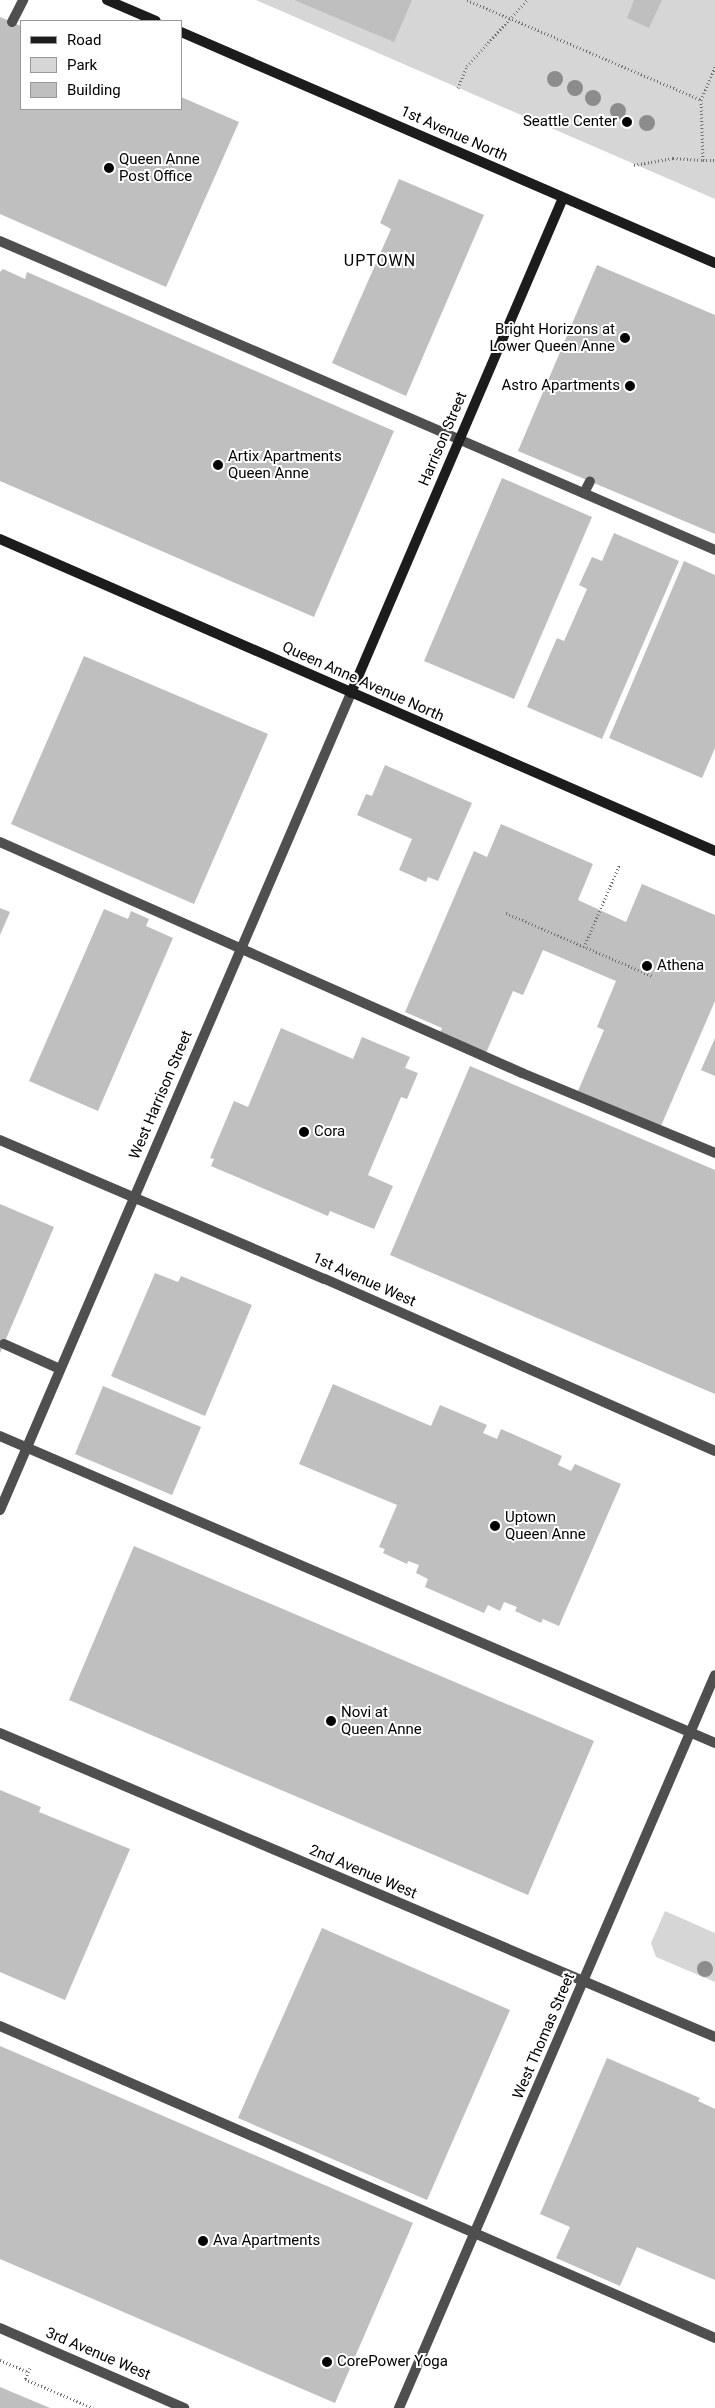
<!DOCTYPE html>
<style>
body{margin:0}
#map{position:relative;width:715px;height:2408px;overflow:hidden;background:#fff;font-family:Roboto,sans-serif}
div>[style]{position:absolute}
.green>*{inset:0;background:#d6d6d6}
.building>*{inset:0;background:#bfbfbf}
.path>*{height:3px;margin-top:-1.5px;transform-origin:0;background:repeating-linear-gradient(90deg,#717171 0 1px,transparent 0 3.5px)}
.lane>*{height:10px;margin:-5px;padding:0 5px;transform-origin:5px;border-radius:5px;background:#4f4f4f}
.street>*{height:10px;margin:-5px;padding:0 5px;transform-origin:5px;border-radius:5px;background:#4f4f4f}
.secondary>*{height:10px;margin:-5px;padding:0 5px;transform-origin:5px;border-radius:5px;background:#1c1c1c}
.trees>*{width:16px;height:16px;margin:-8px;border-radius:50%;background:#8c8c8c}
.dots>*{width:14px;height:14px;translate:-50% -50%;box-sizing:border-box;border:2px solid #fff;border-radius:50%}
span{translate:-50% -50%;white-space:nowrap;text-align:center;line-height:1.15;-webkit-text-stroke:4px #fff;paint-order:stroke}
.poi-label{font-size:15px;color:#000}
.right{translate:-100% -50%;text-align:right}
.left{translate:0 -50%;text-align:left}
.street-label{font-size:15px;color:#000}
.neighbourhood-label{font-size:16px;color:#000;letter-spacing:1px}
.legend{position:absolute;left:20px;top:20px;width:162px;height:90px;box-sizing:border-box;background:#fff;border:1px solid #999;margin:0;padding:6px 9px;list-style:none;font-size:15px;color:#000}
.legend li{display:flex;align-items:center;gap:10px;height:25px}
.legend b{width:25px;border:1px solid #999}
</style>
<div id="map">
<div class="green">
<div style="clip-path:polygon(256px 0,715px 0,715px 199px,362px 46px)"></div>
<div style="clip-path:polygon(665px 1911px,715px 1933px,715px 1982px,656px 1957px,651px 1943px)"></div>
</div>
<div class="building">
<div style="clip-path:polygon(294px 0,412px 0,394px 42px)"></div>
<div style="clip-path:polygon(634px 0,662px 0,649px 28px,627px 18px)"></div>
<div style="clip-path:polygon(0 17px,21px 26px,21px 109px,181px 109px,181px 97px,239px 122px,166px 287px,0 214px)"></div>
<div style="clip-path:polygon(399px 179px,484px 215px,406px 396px,332px 363px,391px 229px,380px 223px)"></div>
<div style="clip-path:polygon(597px 265px,715px 315px,715px 534px,518px 451px)"></div>
<div style="clip-path:polygon(3px 269px,25px 279px,27px 272px,394px 431px,314px 617px,0 481px,0 272px)"></div>
<div style="clip-path:polygon(502px 478px,592px 517px,514px 699px,424px 661px)"></div>
<div style="clip-path:polygon(614px 533px,679px 561px,602px 739px,527px 707px,557px 638px,564px 641px,587px 589px,579px 585px,592px 557px,602px 561px)"></div>
<div style="clip-path:polygon(684px 561px,715px 575px,715px 748px,702px 778px,609px 738px)"></div>
<div style="clip-path:polygon(84px 656px,268px 734px,194px 904px,11px 824px)"></div>
<div style="clip-path:polygon(385px 765px,472px 803px,438px 881px,428px 877px,426px 882px,399px 870px,412px 839px,357px 815px,366px 794px,372px 796px)"></div>
<div style="clip-path:polygon(501px 824px,593px 864px,578px 900px,626px 922px,642px 884px,715px 915px,715px 1001px,661px 1126px,578px 1091px,604px 1030px,597px 1027px,616px 981px,543px 950px,523px 995px,513px 991px,486px 1053px,440px 1033px,442px 1028px,405px 1012px,474px 851px,487px 857px)"></div>
<div style="clip-path:polygon(0 908px,10px 912px,0 935px)"></div>
<div style="clip-path:polygon(104px 909px,128px 919px,131px 911px,149px 919px,146px 926px,173px 938px,98px 1111px,29px 1081px)"></div>
<div style="clip-path:polygon(281px 1028px,353px 1059px,362px 1037px,410px 1057px,405px 1068px,418px 1073px,407px 1099px,401px 1097px,368px 1175px,393px 1186px,374px 1229px,330px 1211px,328px 1216px,211px 1166px,214px 1159px,210px 1158px,234px 1101px,248px 1107px)"></div>
<div style="clip-path:polygon(715px 1038px,715px 1076px,701px 1070px)"></div>
<div style="clip-path:polygon(470px 1066px,715px 1170px,715px 1394px,390px 1255px)"></div>
<div style="clip-path:polygon(0 1204px,54px 1227px,0 1353px)"></div>
<div style="clip-path:polygon(155px 1273px,178px 1282px,181px 1276px,252px 1305px,205px 1416px,111px 1376px)"></div>
<div style="clip-path:polygon(333px 1384px,431px 1426px,440px 1405px,487px 1425px,483px 1433px,497px 1439px,501px 1429px,562px 1456px,558px 1465px,571px 1471px,575px 1464px,621px 1484px,559px 1626px,543px 1619px,541px 1623px,515px 1611px,517px 1607px,504px 1602px,500px 1611px,488px 1605px,484px 1613px,425px 1587px,428px 1579px,416px 1573px,419px 1565px,408px 1561px,407px 1564px,383px 1553px,385px 1549px,379px 1547px,397px 1505px,299px 1464px)"></div>
<div style="clip-path:polygon(103px 1386px,201px 1427px,172px 1495px,75px 1454px)"></div>
<div style="clip-path:polygon(134px 1546px,594px 1741px,528px 1895px,69px 1700px)"></div>
<div style="clip-path:polygon(0 1790px,41px 1807px,39px 1812px,130px 1849px,65px 2000px,0 1972px)"></div>
<div style="clip-path:polygon(322px 1928px,510px 2010px,427px 2200px,238px 2118px)"></div>
<div style="clip-path:polygon(0 2046px,413px 2223px,335px 2403px,0 2259px)"></div>
<div style="clip-path:polygon(607px 2058px,700px 2098px,698px 2101px,715px 2109px,715px 2280px,637px 2247px,620px 2286px,556px 2258px,570px 2227px,540px 2214px)"></div>
<div style="clip-path:polygon(0 2387px,50px 2408px,0 2408px)"></div>
</div>
<div class="path">
<div style="left:467px;top:0;width:254px;rotate:23.1deg"></div>
<div style="left:458px;top:88px;width:24px;rotate:-68deg"></div>
<div style="left:467px;top:66px;width:89px;rotate:-47.7deg"></div>
<div style="left:703px;top:160px;width:12px"></div>
<div style="left:634px;top:165px;width:40px;rotate:-10deg"></div>
<div style="left:673px;top:158px;width:30px;rotate:4deg"></div>
<div style="left:703px;top:160px;width:60px;rotate:-91.9deg"></div>
<div style="left:701px;top:100px;width:36px;rotate:-67deg"></div>
<div style="left:506px;top:913px;width:159px;rotate:23.3deg"></div>
<div style="left:584px;top:947px;width:90px;rotate:-66.6deg"></div>
<div style="left:0;top:2360px;width:30px;rotate:23deg"></div>
<div style="left:30px;top:2368px;width:12px;rotate:114deg"></div>
<div style="left:25px;top:2379px;width:74px;rotate:23.1deg"></div>
</div>
<div class="lane">
<div style="left:12px;top:22px;width:25px;rotate:-63deg"></div>
<div style="left:0;top:241px;width:779px;rotate:23.37deg"></div>
<div style="left:584px;top:493px;width:13px;rotate:-63deg"></div>
<div style="left:0;top:842px;width:571px;rotate:23.87deg"></div>
<div style="left:522px;top:1073px;width:209px;rotate:22.5deg"></div>
<div style="left:4px;top:1344px;width:61px;rotate:24.1deg"></div>
<div style="left:0;top:1436px;width:778px;rotate:23.24deg"></div>
<div style="left:0;top:2026px;width:780px;rotate:23.57deg"></div>
</div>
<div class="street">
<div style="left:0;top:1140px;width:353px;rotate:23.2deg"></div>
<div style="left:325px;top:1279px;width:426px;rotate:23.8deg"></div>
<div style="left:0;top:1510px;width:889px;rotate:-66.75deg"></div>
<div style="left:0;top:1733px;width:777px;rotate:23.03deg"></div>
<div style="left:0;top:2328px;width:201px;rotate:23.5deg"></div>
<div style="left:399px;top:2408px;width:798px;rotate:-66.68deg"></div>
</div>
<div class="secondary">
<div style="left:107px;top:0;width:53px;rotate:23.2deg"></div>
<div style="left:181px;top:32px;width:582px;rotate:23.39deg"></div>
<div style="left:0;top:539px;width:780px;rotate:23.57deg"></div>
<div style="left:351px;top:693px;width:538px;rotate:-66.82deg"></div>
</div>
<div class="trees">
<div style="left:555px;top:79px"></div>
<div style="left:575px;top:88px"></div>
<div style="left:593px;top:98px"></div>
<div style="left:618px;top:111px"></div>
<div style="left:647px;top:123px"></div>
<div style="left:705px;top:1969px"></div>
</div>
<div class="dots">
<div style="left:627px;top:122px;background:#000"></div>
<div style="left:109px;top:168px;background:#000"></div>
<div style="left:625px;top:338px;background:#000"></div>
<div style="left:630px;top:386px;background:#000"></div>
<div style="left:218px;top:465px;background:#000"></div>
<div style="left:647px;top:966px;background:#000"></div>
<div style="left:304px;top:1132px;background:#000"></div>
<div style="left:495px;top:1526px;background:#000"></div>
<div style="left:331px;top:1721px;background:#000"></div>
<div style="left:203px;top:2241px;background:#000"></div>
<div style="left:327px;top:2362px;background:#000"></div>
</div>
<div class="poi-label">
<span class="right" style="left:617px;top:122px">Seattle Center</span>
<span class="left" style="left:119px;top:168px">Queen Anne<br>Post Office</span>
<span class="right" style="left:615px;top:338px">Bright Horizons at<br>Lower Queen Anne</span>
<span class="right" style="left:620px;top:386px">Astro Apartments</span>
<span class="left" style="left:228px;top:465px">Artix Apartments<br>Queen Anne</span>
<span class="left" style="left:657px;top:966px">Athena</span>
<span class="left" style="left:314px;top:1132px">Cora</span>
<span class="left" style="left:505px;top:1526px">Uptown<br>Queen Anne</span>
<span class="left" style="left:341px;top:1721px">Novi at<br>Queen Anne</span>
<span class="left" style="left:213px;top:2241px">Ava Apartments</span>
<span class="left" style="left:337px;top:2362px">CorePower Yoga</span>
</div>
<div class="street-label">
<span style="left:454px;top:134px;rotate:24deg">1st Avenue North</span>
<span style="left:443px;top:439px;rotate:-67deg">Harrison Street</span>
<span style="left:363px;top:682px;rotate:24deg">Queen Anne Avenue North</span>
<span style="left:161px;top:1095px;rotate:-67deg">West Harrison Street</span>
<span style="left:364px;top:1280px;rotate:24deg">1st Avenue West</span>
<span style="left:363px;top:1872px;rotate:23deg">2nd Avenue West</span>
<span style="left:544px;top:2036px;rotate:-67deg">West Thomas Street</span>
<span style="left:98px;top:2354px;rotate:23deg">3rd Avenue West</span>
</div>
<div class="neighbourhood-label">
<span style="left:380px;top:261px">UPTOWN</span>
</div>
<ul class="legend">
<li><b style="height:6px;background:#1c1c1c"></b>Road</li>
<li><b style="height:14px;background:#d6d6d6"></b>Park</li>
<li><b style="height:14px;background:#bfbfbf"></b>Building</li>
</ul>
</div>
